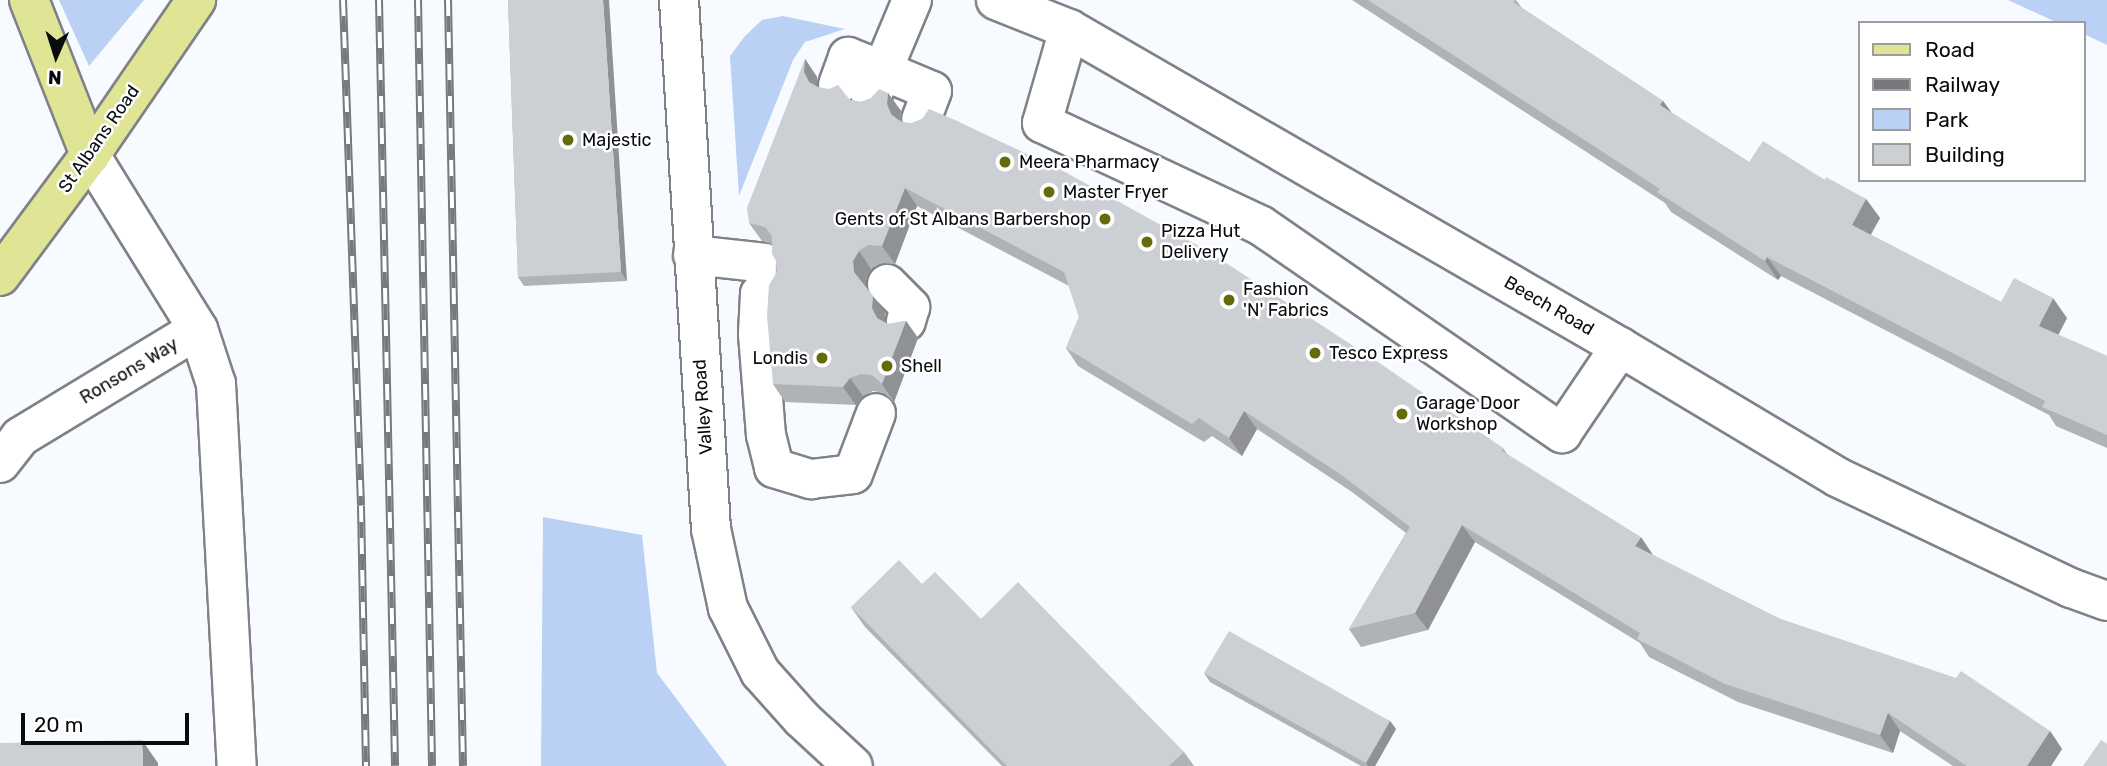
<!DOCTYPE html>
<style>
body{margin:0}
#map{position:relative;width:2107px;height:766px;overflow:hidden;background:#f7faff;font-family:Rubik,sans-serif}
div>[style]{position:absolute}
.green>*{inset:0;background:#bad1f5}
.roads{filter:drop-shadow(2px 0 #7f8287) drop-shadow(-2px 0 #7f8287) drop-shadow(0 2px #7f8287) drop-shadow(0 -2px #7f8287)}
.minor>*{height:38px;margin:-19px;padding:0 19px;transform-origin:19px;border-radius:19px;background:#fff}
.major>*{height:38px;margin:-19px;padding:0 19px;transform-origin:19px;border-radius:19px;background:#e0e596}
.rail>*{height:8px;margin-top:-4px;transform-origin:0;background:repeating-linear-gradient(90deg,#fff 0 16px,#77797c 0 32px);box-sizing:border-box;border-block:2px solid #77797c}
.wall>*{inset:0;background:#afb2b6}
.shaded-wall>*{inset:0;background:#8f9194}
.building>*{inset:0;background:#cccfd4}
.dots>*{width:19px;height:19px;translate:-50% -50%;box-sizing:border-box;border:4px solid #fff;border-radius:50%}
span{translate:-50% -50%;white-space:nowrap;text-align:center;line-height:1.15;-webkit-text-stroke:5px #fff;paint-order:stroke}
.street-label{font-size:18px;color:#0a0b0d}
.poi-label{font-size:18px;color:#0a0b0d}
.left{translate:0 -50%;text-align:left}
.right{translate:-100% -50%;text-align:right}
.legend{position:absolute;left:1858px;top:21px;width:228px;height:161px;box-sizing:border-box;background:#fff;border:2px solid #9d9d9e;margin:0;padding:9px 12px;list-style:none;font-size:21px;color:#0a0b0d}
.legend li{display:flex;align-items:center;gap:14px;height:35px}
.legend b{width:35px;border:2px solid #9d9d9e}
.north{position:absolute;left:21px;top:21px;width:70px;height:70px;-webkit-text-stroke:5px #fff;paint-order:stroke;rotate:183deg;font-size:19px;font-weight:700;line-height:28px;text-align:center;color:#0a0b0d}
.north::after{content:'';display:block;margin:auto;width:24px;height:32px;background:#0a0b0d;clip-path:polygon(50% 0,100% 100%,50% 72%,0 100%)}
.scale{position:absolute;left:21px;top:713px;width:168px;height:32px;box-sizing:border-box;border:4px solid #0a0b0d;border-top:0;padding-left:9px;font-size:21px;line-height:24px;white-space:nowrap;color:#0a0b0d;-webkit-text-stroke:5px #fff;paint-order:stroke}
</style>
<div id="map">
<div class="green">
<div style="clip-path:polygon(59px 0,144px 0,89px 66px)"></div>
<div style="clip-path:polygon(2008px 0,2107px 0,2107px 45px,2084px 34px,2084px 23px,2058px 23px)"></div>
<div style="clip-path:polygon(783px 16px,845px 29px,805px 42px,793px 60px,739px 196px,730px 56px,745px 36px,762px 20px)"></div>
<div style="clip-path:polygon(543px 517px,642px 535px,657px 673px,727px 766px,541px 766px)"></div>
</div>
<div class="roads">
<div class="minor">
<div style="left:679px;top:0;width:530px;rotate:86.54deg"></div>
<div style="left:711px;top:529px;width:81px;rotate:77.9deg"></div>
<div style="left:728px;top:608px;width:72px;rotate:63.4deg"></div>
<div style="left:760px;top:672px;width:63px;rotate:48.2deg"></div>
<div style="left:802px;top:719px;width:69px;rotate:42.7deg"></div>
<div style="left:996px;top:0;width:79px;rotate:21.7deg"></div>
<div style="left:1069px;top:29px;width:636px;rotate:29.99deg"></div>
<div style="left:1620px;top:347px;width:253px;rotate:30.9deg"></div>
<div style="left:1837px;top:477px;width:259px;rotate:25.4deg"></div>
<div style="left:2071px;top:588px;width:38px;rotate:20deg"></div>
<div style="left:1069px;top:29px;width:98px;rotate:106deg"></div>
<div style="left:1042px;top:123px;width:241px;rotate:25.1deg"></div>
<div style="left:1260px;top:225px;width:367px;rotate:34.6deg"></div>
<div style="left:1562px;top:433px;width:104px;rotate:-56deg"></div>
<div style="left:838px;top:85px;width:30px;rotate:-70deg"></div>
<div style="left:848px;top:57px;width:36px;rotate:21deg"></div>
<div style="left:882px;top:70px;width:54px;rotate:22.8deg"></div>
<div style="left:932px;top:91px;width:30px;rotate:111deg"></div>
<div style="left:871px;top:98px;width:106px;rotate:-67.3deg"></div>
<div style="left:90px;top:155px;width:205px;rotate:58.2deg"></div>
<div style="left:198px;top:329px;width:58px;rotate:71.9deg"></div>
<div style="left:216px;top:384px;width:383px;rotate:86.9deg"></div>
<div style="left:693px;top:255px;width:72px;rotate:6.3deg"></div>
<div style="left:887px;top:284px;width:33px;rotate:45deg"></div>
<div style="left:910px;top:307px;width:15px;rotate:106deg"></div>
<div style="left:768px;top:285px;width:12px;rotate:132deg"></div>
<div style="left:760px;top:294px;width:40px;rotate:92.9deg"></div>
<div style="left:758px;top:334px;width:101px;rotate:85.5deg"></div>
<div style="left:766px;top:435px;width:34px;rotate:76deg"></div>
<div style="left:774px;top:468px;width:39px;rotate:17deg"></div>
<div style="left:811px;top:479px;width:42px;rotate:-6.8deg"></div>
<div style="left:853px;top:474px;width:65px;rotate:-69.3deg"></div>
<div style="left:0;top:463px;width:33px;rotate:-52deg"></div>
<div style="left:20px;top:437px;width:208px;rotate:-31.2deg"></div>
</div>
<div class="major">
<div style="left:29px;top:0;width:167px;rotate:68.5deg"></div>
<div style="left:0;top:276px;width:151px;rotate:-53.4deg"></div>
<div style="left:90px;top:155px;width:188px;rotate:-55.6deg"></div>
</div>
</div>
<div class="rail">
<div style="left:343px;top:0;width:506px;rotate:87.96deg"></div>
<div style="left:361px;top:506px;width:260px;rotate:88.9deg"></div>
<div style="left:379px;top:0;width:766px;rotate:88.8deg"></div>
<div style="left:418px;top:0;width:766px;rotate:88.95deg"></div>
<div style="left:448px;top:0;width:766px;rotate:88.88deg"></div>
</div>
<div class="wall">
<div style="clip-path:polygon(508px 0,627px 281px,524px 286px,518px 277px)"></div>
<div style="clip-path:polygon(1352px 0,1516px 0,1522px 8px,1663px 101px,1672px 113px,1749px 162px,1825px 180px,1866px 199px,1880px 218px,1871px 235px,2001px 302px,2067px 318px,2058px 335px,2107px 356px,2107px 448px,2056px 426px,2049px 415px,1781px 276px,1778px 280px,1671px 212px,1665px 203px)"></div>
<div style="clip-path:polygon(805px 59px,817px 77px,817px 87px,850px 100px,861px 102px,888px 93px,901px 111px,900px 120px,1503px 448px,1507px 454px,1653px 555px,1778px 618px,2050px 731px,2062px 749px,2051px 766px,1953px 766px,1900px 731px,1893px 753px,1738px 702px,1649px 657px,1640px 643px,1475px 542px,1428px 630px,1361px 647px,1349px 629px,1406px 533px,1352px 492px,1257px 429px,1242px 456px,1212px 436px,1204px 442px,1078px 366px,1066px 348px,1079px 317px,1069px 286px,917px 206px,895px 264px,881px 263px,871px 269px,866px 279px,866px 287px,885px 313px,885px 322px,888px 324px,906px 321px,918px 338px,894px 402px,884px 393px,873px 391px,863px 396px,856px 405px,785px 402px,773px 384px,776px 261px,772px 244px,762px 241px,749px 223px)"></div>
<div style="clip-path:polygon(922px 584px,981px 619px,1184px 752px,1194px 766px,1002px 766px,865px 627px,851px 607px)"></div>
<div style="clip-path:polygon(1204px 673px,1390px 721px,1396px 729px,1375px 766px,1361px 766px,1210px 682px)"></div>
</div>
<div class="shaded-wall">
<div style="clip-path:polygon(603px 0,609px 0,627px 281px,621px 272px)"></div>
<div style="clip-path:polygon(805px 59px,817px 77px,817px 90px,809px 82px,804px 72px)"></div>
<div style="clip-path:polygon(888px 93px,901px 111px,899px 122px,891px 114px,887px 104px)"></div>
<div style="clip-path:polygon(1663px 101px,1677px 120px,1660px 105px)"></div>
<div style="clip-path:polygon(905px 188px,917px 206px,895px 264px,882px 246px)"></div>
<div style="clip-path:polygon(1866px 199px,1880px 218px,1865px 244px,1852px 225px)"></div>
<div style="clip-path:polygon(859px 251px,871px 269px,866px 279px,866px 290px,854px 272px,853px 261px)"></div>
<div style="clip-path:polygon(1767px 257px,1781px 276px,1778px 280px,1765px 261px)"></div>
<div style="clip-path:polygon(873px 296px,885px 313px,885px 326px,877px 318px,872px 308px)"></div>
<div style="clip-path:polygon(2053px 298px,2067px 318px,2053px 345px,2039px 326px)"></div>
<div style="clip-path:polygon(906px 321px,918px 338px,894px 402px,882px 384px)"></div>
<div style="clip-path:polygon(850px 378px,863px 396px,856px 405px,843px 387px)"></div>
<div style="clip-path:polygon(1244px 411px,1257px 429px,1242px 456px,1229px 438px)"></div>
<div style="clip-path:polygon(1462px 525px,1475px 542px,1428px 630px,1415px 613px)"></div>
<div style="clip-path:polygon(1641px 537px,1653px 555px,1635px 546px)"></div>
<div style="clip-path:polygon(1888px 713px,1900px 731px,1893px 753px,1880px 735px)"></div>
<div style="clip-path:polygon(1390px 721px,1396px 729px,1375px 766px,1368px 766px,1366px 763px)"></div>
<div style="clip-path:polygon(2050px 731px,2062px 749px,2051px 766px,2027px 766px)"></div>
<div style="clip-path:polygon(142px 740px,158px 763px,158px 766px,143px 766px)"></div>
</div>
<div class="building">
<div style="clip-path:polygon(508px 0,603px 0,621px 272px,518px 277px)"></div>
<div style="clip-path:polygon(1368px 0,1515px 0,1513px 2px,1663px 101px,1660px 105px,1749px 162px,1763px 141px,1825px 180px,1826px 177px,1866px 199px,1852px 225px,2001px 302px,2014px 278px,2053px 298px,2039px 326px,2107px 356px,2107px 435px,2042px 407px,2045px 401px,1767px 257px,1765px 261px,1657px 192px,1660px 189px)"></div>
<div style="clip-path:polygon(805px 59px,804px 72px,809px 82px,818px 87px,829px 89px,838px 85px,850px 100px,861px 102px,871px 98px,879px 89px,888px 93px,887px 104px,891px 114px,901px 122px,911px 123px,922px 119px,929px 109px,955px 120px,1065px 172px,1206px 250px,1378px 362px,1503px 448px,1502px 451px,1641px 537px,1635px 546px,1778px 618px,1956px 678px,1961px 671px,2050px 731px,2027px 766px,1967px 766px,1888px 713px,1880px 735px,1725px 684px,1637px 639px,1640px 633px,1462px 525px,1415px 613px,1349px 629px,1410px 527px,1340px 474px,1244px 411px,1229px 438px,1199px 418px,1192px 424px,1066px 348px,1079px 317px,1064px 272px,905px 188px,882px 246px,868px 245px,859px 251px,853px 261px,854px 272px,873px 296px,872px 308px,877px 318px,888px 324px,906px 321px,882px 384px,872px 375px,861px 374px,850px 378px,843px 387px,773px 384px,767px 316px,769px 285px,777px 272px,776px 261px,772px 254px,772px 236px,765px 227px,749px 223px,747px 208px)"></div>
<div style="clip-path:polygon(899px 560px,922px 584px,935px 572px,981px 619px,1018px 582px,1184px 752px,1169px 766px,1007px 766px,851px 607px)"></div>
<div style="clip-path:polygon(1229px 631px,1390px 721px,1366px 763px,1204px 673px)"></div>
<div style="clip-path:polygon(142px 740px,143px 766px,0 766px,0 743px)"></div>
<div style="clip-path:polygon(2101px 740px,2107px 744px,2107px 766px,2083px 766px)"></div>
</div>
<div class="dots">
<div style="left:568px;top:140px;background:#656a0a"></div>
<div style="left:1005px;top:162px;background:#656a0a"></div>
<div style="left:1049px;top:192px;background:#656a0a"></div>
<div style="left:1105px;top:219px;background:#656a0a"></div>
<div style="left:1147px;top:242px;background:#656a0a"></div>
<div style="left:1229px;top:300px;background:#656a0a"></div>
<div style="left:1315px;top:353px;background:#656a0a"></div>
<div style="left:822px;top:358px;background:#656a0a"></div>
<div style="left:887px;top:366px;background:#656a0a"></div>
<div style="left:1402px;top:414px;background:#656a0a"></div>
</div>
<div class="street-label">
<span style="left:99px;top:139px;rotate:-55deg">St Albans Road</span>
<span style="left:1549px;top:306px;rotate:30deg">Beech Road</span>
<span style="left:129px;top:371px;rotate:-31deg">Ronsons Way</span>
<span style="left:703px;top:407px;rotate:-94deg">Valley Road</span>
</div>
<div class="poi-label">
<span class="left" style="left:582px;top:140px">Majestic</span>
<span class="left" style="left:1019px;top:162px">Meera Pharmacy</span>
<span class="left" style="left:1063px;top:192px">Master Fryer</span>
<span class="right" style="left:1091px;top:219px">Gents of St Albans Barbershop</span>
<span class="left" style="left:1161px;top:242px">Pizza Hut<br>Delivery</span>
<span class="left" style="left:1243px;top:300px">Fashion<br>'N' Fabrics</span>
<span class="left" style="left:1329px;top:353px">Tesco Express</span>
<span class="right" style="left:808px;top:358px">Londis</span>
<span class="left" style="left:901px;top:366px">Shell</span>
<span class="left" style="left:1416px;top:414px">Garage Door<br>Workshop</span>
</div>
<ul class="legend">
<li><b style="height:9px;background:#e0e596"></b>Road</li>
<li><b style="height:9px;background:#77797c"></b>Railway</li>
<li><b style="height:19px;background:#bad1f5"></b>Park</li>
<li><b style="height:19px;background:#cccfd4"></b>Building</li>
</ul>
<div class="north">N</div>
<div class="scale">20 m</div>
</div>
